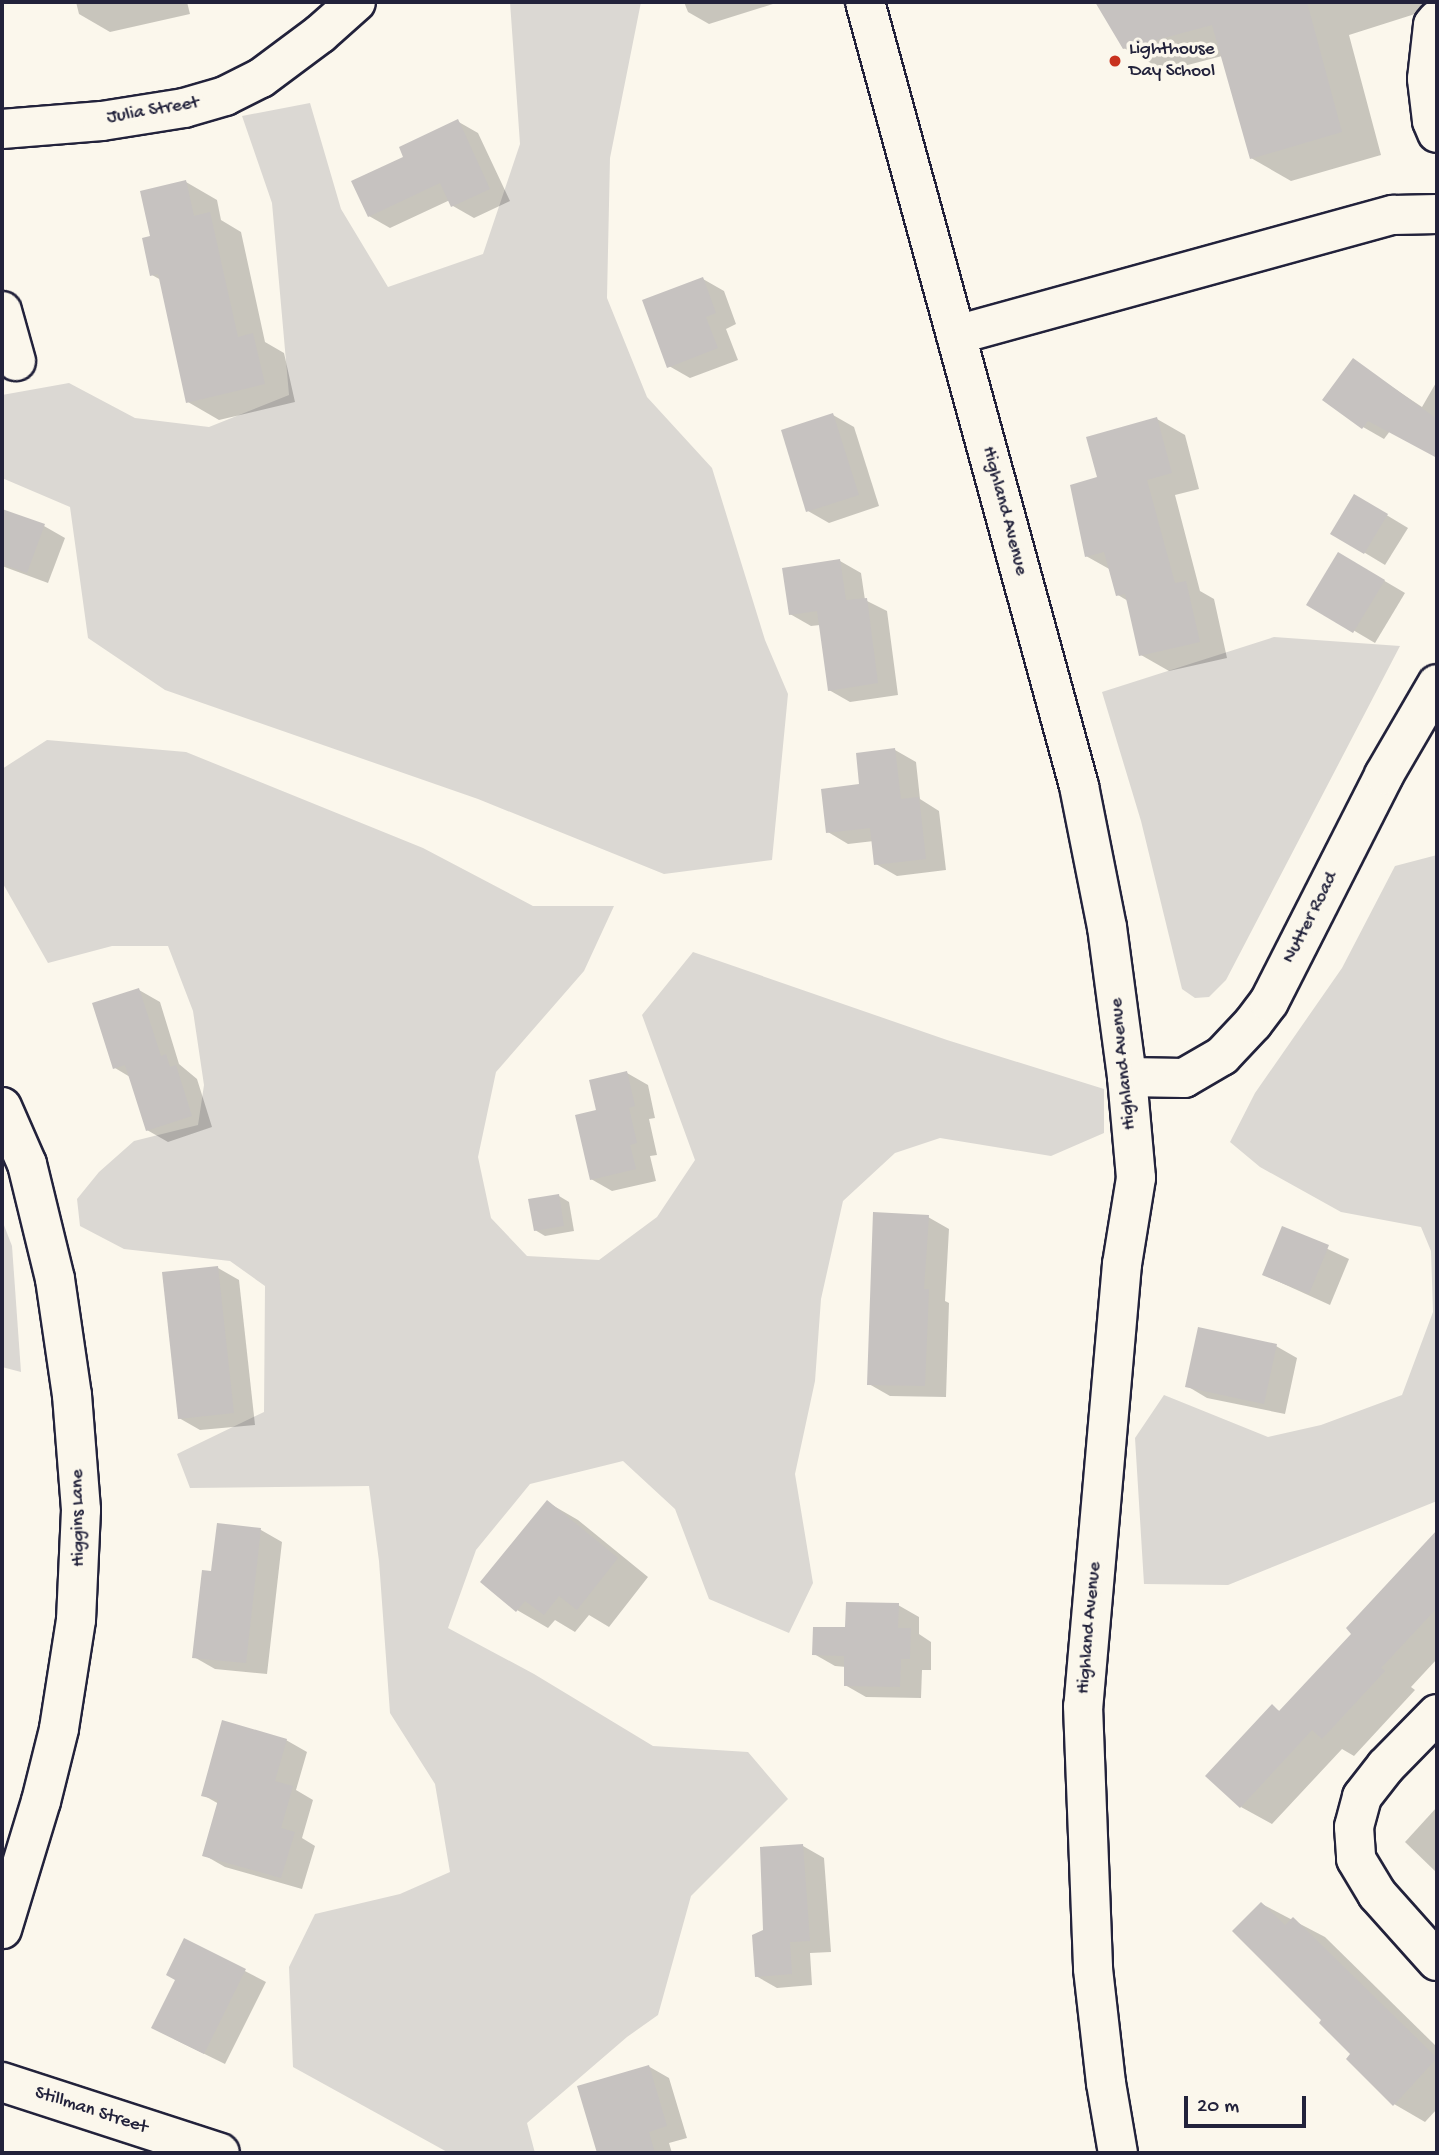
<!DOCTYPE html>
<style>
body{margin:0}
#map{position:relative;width:1439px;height:2155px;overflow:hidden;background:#fbf7ec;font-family:"Gochi Hand",sans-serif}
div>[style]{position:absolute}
.green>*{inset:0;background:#dbd8d3}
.shadow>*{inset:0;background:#0003}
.building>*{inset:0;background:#c6c2c0}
.roads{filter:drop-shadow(2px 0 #22223b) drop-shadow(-2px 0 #22223b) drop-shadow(0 2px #22223b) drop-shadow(0 -2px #22223b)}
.minor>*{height:38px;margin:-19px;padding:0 19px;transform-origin:19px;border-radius:19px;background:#fbf7ec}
.dots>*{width:19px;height:19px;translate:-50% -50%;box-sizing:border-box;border:4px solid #fbf7ec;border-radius:50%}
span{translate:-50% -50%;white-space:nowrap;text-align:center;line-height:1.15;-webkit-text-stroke:7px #fbf7ec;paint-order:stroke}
.poi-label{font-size:19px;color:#22223b}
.left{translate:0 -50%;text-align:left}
.street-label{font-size:19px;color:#22223b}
.frame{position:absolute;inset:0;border:4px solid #22223b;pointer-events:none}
.scale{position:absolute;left:1184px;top:2096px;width:122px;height:32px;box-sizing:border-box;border:4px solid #22223b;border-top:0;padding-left:9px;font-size:21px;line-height:24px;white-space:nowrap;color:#22223b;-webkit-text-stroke:5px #fbf7ec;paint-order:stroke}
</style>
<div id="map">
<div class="green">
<div style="clip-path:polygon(510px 2px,641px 2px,610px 158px,607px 298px,647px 397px,712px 468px,765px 640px,788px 694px,772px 860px,664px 874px,478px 799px,165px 690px,88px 638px,70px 507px,2px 478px,2px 395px,69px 383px,135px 418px,209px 427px,289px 395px,272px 203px,242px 116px,310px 103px,341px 209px,388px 287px,483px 254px,520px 144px)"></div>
<div style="clip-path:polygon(1274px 637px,1400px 646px,1226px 980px,1209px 997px,1195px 998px,1182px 989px,1141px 821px,1102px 692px)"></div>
<div style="clip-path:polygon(47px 740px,186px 752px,423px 848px,533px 906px,614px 906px,584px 971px,496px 1072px,478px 1157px,491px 1218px,527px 1256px,599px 1260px,657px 1217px,695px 1160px,642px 1015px,693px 952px,947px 1040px,1104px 1089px,1104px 1133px,1051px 1156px,940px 1138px,895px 1153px,843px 1201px,821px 1299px,815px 1381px,795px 1474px,813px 1583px,789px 1633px,709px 1599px,675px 1509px,623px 1461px,530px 1484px,476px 1550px,448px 1628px,534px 1674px,653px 1746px,748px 1752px,788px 1799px,691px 1896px,658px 2015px,627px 2037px,527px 2123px,535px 2153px,449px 2153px,293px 2067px,289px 1967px,315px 1914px,400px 1894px,450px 1872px,435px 1784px,390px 1713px,379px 1561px,369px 1486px,190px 1488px,177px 1454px,264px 1412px,265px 1286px,230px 1261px,124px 1249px,80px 1226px,77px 1199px,99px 1172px,134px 1141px,198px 1125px,204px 1085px,193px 1011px,168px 946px,112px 946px,48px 963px,2px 882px,2px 769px)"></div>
<div style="clip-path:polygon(1437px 855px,1437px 1501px,1228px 1585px,1144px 1584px,1135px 1438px,1164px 1395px,1268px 1437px,1321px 1425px,1402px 1395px,1433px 1312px,1431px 1251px,1421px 1227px,1341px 1212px,1260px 1167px,1230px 1142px,1255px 1093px,1342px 968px,1395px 866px)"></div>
<div style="clip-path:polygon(2px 1220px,12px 1246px,21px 1372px,2px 1367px)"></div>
</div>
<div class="shadow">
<div style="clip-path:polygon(76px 2px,187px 2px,190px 14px,110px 32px,79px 14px)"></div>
<div style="clip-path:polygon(684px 2px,776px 2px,776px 3px,709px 24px,688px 12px)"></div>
<div style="clip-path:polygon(1098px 2px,1437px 2px,1437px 7px,1349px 35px,1381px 155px,1291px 181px,1251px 158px,1222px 56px,1165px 71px,1124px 48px)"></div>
<div style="clip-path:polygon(457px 121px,478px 133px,510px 201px,474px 218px,453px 206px,450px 200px,390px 228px,369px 216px,405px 158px)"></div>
<div style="clip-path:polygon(186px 182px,217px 200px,221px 220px,241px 232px,265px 342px,284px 353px,295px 402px,219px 420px,188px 402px,161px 280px,152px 275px,152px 237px)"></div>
<div style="clip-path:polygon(703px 279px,724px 291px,736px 324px,726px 329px,738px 360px,690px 378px,669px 366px)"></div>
<div style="clip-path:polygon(1353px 361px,1422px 407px,1437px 381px,1437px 457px,1390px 431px,1384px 439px,1363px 427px)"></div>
<div style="clip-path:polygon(833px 415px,854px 427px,879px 506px,829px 523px,808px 511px)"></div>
<div style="clip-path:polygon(1157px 419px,1185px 435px,1199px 489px,1175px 495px,1200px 591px,1214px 599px,1227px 658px,1169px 671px,1141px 655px,1128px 601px,1118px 595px,1111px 570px,1086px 556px,1099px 478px)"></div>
<div style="clip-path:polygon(1355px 496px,1408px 528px,1385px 565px,1332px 533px)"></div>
<div style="clip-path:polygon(2px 511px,44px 526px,65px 538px,48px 583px,2px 566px)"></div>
<div style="clip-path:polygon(1339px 554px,1405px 593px,1375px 643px,1309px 604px)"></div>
<div style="clip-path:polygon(840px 561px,861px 573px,865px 600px,887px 611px,898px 695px,850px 702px,829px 690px,820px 625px,811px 626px,790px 614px)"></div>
<div style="clip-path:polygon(895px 750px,916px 762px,920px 799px,939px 811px,946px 870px,897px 876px,876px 864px,874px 841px,848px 844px,828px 832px)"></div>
<div style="clip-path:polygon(139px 990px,160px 1002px,179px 1064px,197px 1079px,212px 1127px,168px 1142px,147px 1130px,130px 1077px,115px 1068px)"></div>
<div style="clip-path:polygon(627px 1073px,648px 1085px,655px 1118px,649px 1119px,657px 1155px,650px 1156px,656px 1181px,612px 1191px,591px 1179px,598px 1111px)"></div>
<div style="clip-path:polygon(559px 1196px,569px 1202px,574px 1231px,545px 1236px,535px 1230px)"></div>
<div style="clip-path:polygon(928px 1217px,949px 1229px,945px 1301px,949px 1303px,946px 1397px,890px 1396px,869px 1384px)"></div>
<div style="clip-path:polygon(1283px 1228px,1349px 1259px,1330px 1305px,1264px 1275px)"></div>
<div style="clip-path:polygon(218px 1268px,239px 1280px,255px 1425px,200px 1430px,179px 1418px)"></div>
<div style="clip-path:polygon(1276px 1346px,1297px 1358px,1285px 1414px,1207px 1398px,1187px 1386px)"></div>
<div style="clip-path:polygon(547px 1502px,578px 1520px,648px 1577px,609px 1627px,589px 1615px,575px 1632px,555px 1620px,548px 1628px,517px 1610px)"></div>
<div style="clip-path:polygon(218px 1525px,261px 1530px,282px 1542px,267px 1674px,215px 1669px,194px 1657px,213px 1573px)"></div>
<div style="clip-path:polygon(1428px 1543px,1437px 1549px,1437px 1659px,1411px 1687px,1415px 1690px,1354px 1756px,1342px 1749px,1272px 1824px,1241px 1807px,1272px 1707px,1281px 1712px,1354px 1634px)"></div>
<div style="clip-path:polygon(898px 1605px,919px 1617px,919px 1634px,931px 1642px,931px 1670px,922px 1670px,921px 1698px,866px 1697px,845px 1685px,846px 1667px,835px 1666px,814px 1654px,847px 1629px)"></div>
<div style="clip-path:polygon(286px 1740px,307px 1752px,296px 1790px,313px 1800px,302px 1838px,315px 1846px,302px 1889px,225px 1867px,204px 1855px,219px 1804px,203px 1795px)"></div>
<div style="clip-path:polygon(1437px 1807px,1437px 1873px,1405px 1842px)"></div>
<div style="clip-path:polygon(803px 1846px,824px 1858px,831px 1952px,810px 1953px,812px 1985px,777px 1988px,756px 1976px,764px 1932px)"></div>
<div style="clip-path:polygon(1262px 1904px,1325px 1937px,1437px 2047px,1437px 2109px,1425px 2122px,1394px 2104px,1352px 2054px)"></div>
<div style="clip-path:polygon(185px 1940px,266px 1982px,225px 2064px,174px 2039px,177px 1980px)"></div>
<div style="clip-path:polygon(648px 2066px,669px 2078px,687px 2138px,669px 2143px,672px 2153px,599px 2153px,579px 2088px)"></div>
</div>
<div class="building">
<div style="clip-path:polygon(1095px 2px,1307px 2px,1342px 132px,1250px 159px,1212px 25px,1123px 49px)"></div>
<div style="clip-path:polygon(458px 119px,490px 189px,451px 207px,440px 183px,368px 217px,351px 181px,403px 157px,399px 147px)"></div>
<div style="clip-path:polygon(186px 180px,194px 216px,210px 212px,238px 337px,253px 333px,265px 384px,186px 403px,158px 274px,150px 276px,142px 238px,150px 236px,140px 191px)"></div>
<div style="clip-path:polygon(703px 277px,716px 313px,706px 317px,718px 348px,667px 368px,642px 300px)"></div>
<div style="clip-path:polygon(1353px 358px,1437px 419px,1437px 458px,1368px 421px,1362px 429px,1322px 400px)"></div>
<div style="clip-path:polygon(833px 413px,859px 495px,806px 512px,781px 430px)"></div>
<div style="clip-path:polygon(1157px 417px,1172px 473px,1147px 480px,1175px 583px,1186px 581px,1200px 642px,1139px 656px,1125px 594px,1116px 596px,1104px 552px,1085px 557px,1070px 485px,1097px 477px,1086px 437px)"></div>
<div style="clip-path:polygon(1354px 494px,1388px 514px,1364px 554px,1330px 534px)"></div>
<div style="clip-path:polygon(2px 509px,45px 524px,27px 573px,2px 564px)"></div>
<div style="clip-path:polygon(1338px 552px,1385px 580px,1353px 633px,1306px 605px)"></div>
<div style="clip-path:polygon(840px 559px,846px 600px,867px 598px,878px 683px,828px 691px,817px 611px,789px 615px,782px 568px)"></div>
<div style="clip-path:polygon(895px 748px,901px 799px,919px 797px,926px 859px,874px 865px,870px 828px,826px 833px,821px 789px,859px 784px,856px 753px)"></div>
<div style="clip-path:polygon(139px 988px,161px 1056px,166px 1054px,170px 1067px,176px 1065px,192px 1116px,146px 1131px,125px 1065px,113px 1069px,92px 1003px)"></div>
<div style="clip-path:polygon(627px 1071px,635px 1106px,629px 1108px,637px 1143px,630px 1145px,636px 1169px,590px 1180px,575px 1115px,596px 1110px,589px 1080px)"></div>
<div style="clip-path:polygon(559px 1194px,564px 1226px,534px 1231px,528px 1199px)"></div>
<div style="clip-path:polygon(873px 1212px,929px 1215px,924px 1289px,929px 1289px,925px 1386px,867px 1385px)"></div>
<div style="clip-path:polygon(1282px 1226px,1329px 1245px,1309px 1294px,1262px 1275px)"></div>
<div style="clip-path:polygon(218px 1266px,234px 1413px,178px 1419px,162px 1272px)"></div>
<div style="clip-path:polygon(1198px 1327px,1277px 1344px,1264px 1404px,1185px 1387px)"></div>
<div style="clip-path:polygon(547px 1500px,618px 1558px,577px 1610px,559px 1596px,544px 1615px,525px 1601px,516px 1612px,480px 1582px)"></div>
<div style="clip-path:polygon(217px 1523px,261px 1528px,246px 1663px,192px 1658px,202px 1570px,211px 1571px)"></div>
<div style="clip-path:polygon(1437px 1530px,1437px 1608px,1381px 1668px,1385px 1671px,1322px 1739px,1312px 1730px,1240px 1808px,1205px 1776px,1272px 1704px,1279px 1711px,1351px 1634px,1346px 1628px)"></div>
<div style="clip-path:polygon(846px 1602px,899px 1603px,898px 1628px,911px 1628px,910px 1659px,901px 1659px,900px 1687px,844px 1686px,844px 1656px,812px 1655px,813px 1627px,845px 1627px)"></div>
<div style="clip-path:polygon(222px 1720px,287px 1739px,275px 1781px,293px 1786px,281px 1828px,295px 1832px,281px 1878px,202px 1856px,218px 1800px,201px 1796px)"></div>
<div style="clip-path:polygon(803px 1844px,810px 1941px,790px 1942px,792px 1974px,755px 1977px,752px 1935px,763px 1930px,760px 1847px)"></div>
<div style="clip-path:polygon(1261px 1902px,1285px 1925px,1293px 1917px,1437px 2058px,1393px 2106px,1346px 2059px,1350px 2054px,1319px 2023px,1321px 2020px,1232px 1931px)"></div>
<div style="clip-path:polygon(184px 1938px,246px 1969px,204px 2054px,151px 2028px,175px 1980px,166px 1975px)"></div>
<div style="clip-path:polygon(649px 2065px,667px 2126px,649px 2132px,655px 2153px,597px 2153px,577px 2086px)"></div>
</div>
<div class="roads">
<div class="minor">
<div style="left:865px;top:2px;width:813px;rotate:74.73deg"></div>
<div style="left:1079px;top:786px;width:144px;rotate:78.8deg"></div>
<div style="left:1107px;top:927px;width:151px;rotate:82.4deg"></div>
<div style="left:1127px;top:1077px;width:101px;rotate:84.9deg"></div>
<div style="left:1136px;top:1178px;width:87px;rotate:99.2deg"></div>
<div style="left:1122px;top:1264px;width:444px;rotate:95deg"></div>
<div style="left:1083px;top:1706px;width:263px;rotate:87.8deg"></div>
<div style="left:1093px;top:1969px;width:115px;rotate:83.5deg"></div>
<div style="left:1106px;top:2083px;width:71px;rotate:80.3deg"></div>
<div style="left:1437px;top:20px;width:6px;rotate:129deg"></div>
<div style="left:1433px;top:25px;width:54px;rotate:96.3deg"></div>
<div style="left:1427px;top:79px;width:42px;rotate:83.2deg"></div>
<div style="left:1432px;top:121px;width:13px;rotate:67deg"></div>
<div style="left:2px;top:129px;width:100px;rotate:-4.6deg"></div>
<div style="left:102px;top:121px;width:83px;rotate:-9deg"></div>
<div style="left:184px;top:108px;width:43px;rotate:-16.3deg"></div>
<div style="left:225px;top:96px;width:40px;rotate:-26.6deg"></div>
<div style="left:261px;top:78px;width:74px;rotate:-36.7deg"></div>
<div style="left:320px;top:34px;width:48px;rotate:-41.6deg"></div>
<div style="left:2px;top:311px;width:52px;rotate:74.4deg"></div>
<div style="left:956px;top:335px;width:453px;rotate:-15.4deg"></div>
<div style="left:1393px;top:215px;width:44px;rotate:-1.3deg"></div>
<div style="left:1127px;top:1077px;width:57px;rotate:1deg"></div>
<div style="left:1184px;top:1078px;width:44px;rotate:-30.1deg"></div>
<div style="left:1222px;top:1056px;width:45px;rotate:-46.8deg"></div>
<div style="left:1253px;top:1023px;width:26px;rotate:-53deg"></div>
<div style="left:1269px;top:1002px;width:254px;rotate:-63.1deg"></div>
<div style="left:1384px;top:775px;width:105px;rotate:-59.8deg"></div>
<div style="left:2px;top:1107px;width:62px;rotate:66.3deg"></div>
<div style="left:27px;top:1164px;width:118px;rotate:76.3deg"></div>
<div style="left:55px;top:1279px;width:117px;rotate:81.7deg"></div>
<div style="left:72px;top:1395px;width:115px;rotate:85.5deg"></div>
<div style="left:81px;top:1510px;width:110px;rotate:92.6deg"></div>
<div style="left:76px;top:1620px;width:110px;rotate:98.9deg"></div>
<div style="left:59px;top:1729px;width:74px;rotate:104deg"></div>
<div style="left:41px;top:1801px;width:134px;rotate:106.9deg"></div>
<div style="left:1437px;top:1714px;width:73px;rotate:134.4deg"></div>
<div style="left:1386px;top:1766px;width:39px;rotate:128deg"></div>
<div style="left:1362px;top:1797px;width:31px;rotate:105deg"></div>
<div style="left:1354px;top:1827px;width:32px;rotate:86deg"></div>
<div style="left:1356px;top:1859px;width:41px;rotate:59deg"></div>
<div style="left:1377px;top:1894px;width:90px;rotate:48.2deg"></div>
<div style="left:2px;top:2082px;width:229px;rotate:18deg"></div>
</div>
</div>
<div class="dots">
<div style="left:1115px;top:61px;background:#c8321e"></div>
</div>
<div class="poi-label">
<span class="left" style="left:1129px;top:61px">Lighthouse<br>Day School</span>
</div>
<div class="street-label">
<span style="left:153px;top:111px;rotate:-10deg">Julia Street</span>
<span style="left:1004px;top:511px;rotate:75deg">Highland Avenue</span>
<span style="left:1311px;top:918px;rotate:-63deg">Nutter Road</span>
<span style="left:1124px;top:1064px;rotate:-96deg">Highland Avenue</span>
<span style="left:79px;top:1518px;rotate:-91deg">Higgins Lane</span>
<span style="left:1090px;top:1628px;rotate:-85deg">Highland Avenue</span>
<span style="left:91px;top:2111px;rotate:18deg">Stillman Street</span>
</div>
<div class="frame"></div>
<div class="scale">20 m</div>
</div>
